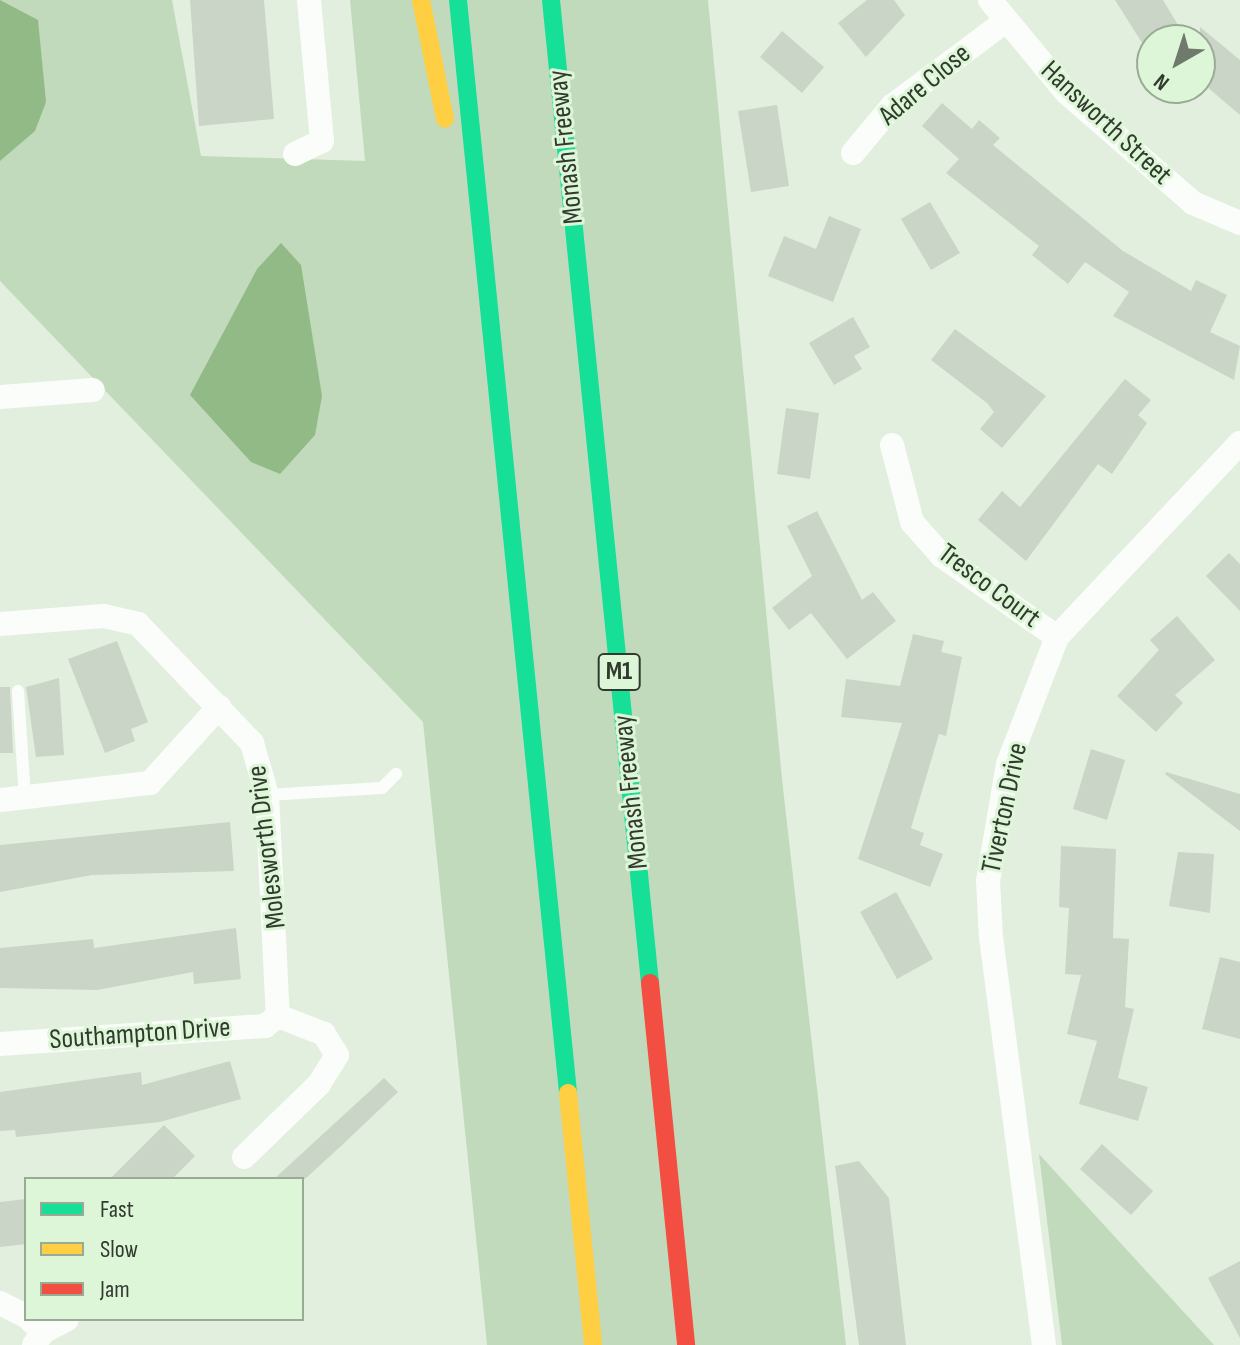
<!DOCTYPE html>
<style>
body{margin:0}
#map{position:relative;width:1240px;height:1345px;overflow:hidden;background:#e2efdf;font-family:"Sofia Sans Condensed",sans-serif}
div>[style]{position:absolute}
.green>*{inset:0;background:#c1dabb}
.water>*{inset:0;background:#92ba86}
.building>*{inset:0;background:#cad4c7}
.lane>*{height:12px;margin:-6px;padding:0 6px;transform-origin:6px;border-radius:6px;background:#fbfdfa}
.street>*{height:24px;margin:-12px;padding:0 12px;transform-origin:12px;border-radius:12px;background:#fbfdfa}
.fast>*{height:18px;margin:-9px;padding:0 9px;transform-origin:9px;border-radius:9px;background:#16e098}
.slow>*{height:18px;margin:-9px;padding:0 9px;transform-origin:9px;border-radius:9px;background:#ffcf43}
.jam>*{height:18px;margin:-9px;padding:0 9px;transform-origin:9px;border-radius:9px;background:#f24e42}
span{translate:-50% -50%;white-space:nowrap;text-align:center;line-height:1.15;-webkit-text-stroke:6px #def6d8;paint-order:stroke}
.shield-label span{padding:2px 6px;background:#def6d8;border:2px solid;border-radius:6px;-webkit-text-stroke-width:0}
.shield-label{font-size:26px;color:#313a2e;font-weight:700}
.street-label{font-size:28px;color:#313a2e}
.legend{position:absolute;left:24px;top:1177px;width:280px;height:144px;box-sizing:border-box;background:#def6d8;border:2px solid #99ab94;margin:0;padding:10px 14px;list-style:none;font-size:24px;color:#313a2e}
.legend li{display:flex;align-items:center;gap:16px;height:40px}
.legend b{width:40px;border:2px solid #99ab94}
.north{position:absolute;left:1136px;top:24px;width:80px;height:80px;box-sizing:border-box;background:#def6d8;border:2px solid #99ab94;border-radius:50%;rotate:219deg;font-size:22px;font-weight:700;line-height:32px;text-align:center;color:#313a2e}
.north::after{content:'';display:block;margin:auto;width:28px;height:36px;background:#6f796c;clip-path:polygon(50% 0,100% 100%,50% 72%,0 100%)}
</style>
<div id="map">
<div class="green">
<div style="clip-path:polygon(0 0,172px 0,201px 156px,365px 161px,350px 0,708px 0,782px 779px,846px 1345px,487px 1345px,423px 722px,0 281px)"></div>
<div style="clip-path:polygon(1039px 1154px,1170px 1297px,1214px 1345px,1062px 1345px)"></div>
</div>
<div class="water">
<div style="clip-path:polygon(0 0,38px 20px,46px 102px,35px 131px,0 161px)"></div>
<div style="clip-path:polygon(281px 243px,301px 265px,322px 396px,315px 435px,280px 474px,251px 462px,190px 395px,257px 269px)"></div>
</div>
<div class="building">
<div style="clip-path:polygon(190px 0,264px 0,274px 119px,199px 126px)"></div>
<div style="clip-path:polygon(867px 0,894px 0,905px 15px,866px 57px,838px 23px)"></div>
<div style="clip-path:polygon(1115px 0,1163px 0,1187px 40px,1144px 46px)"></div>
<div style="clip-path:polygon(1200px 27px,1240px 60px,1240px 115px,1200px 81px)"></div>
<div style="clip-path:polygon(782px 31px,824px 67px,802px 93px,760px 57px)"></div>
<div style="clip-path:polygon(942px 103px,972px 129px,979px 120px,1000px 138px,993px 145px,1123px 251px,1191px 291px,1196px 280px,1227px 295px,1210px 332px,1240px 346px,1234px 380px,1113px 316px,1129px 292px,1085px 262px,1068px 284px,1032px 255px,1039px 246px,946px 173px,959px 159px,922px 126px)"></div>
<div style="clip-path:polygon(777px 105px,789px 186px,751px 192px,738px 111px)"></div>
<div style="clip-path:polygon(930px 202px,960px 253px,931px 270px,901px 219px)"></div>
<div style="clip-path:polygon(829px 216px,861px 229px,833px 302px,768px 276px,784px 236px,816px 249px)"></div>
<div style="clip-path:polygon(853px 317px,870px 347px,854px 356px,862px 369px,834px 385px,809px 343px)"></div>
<div style="clip-path:polygon(955px 329px,1046px 396px,1002px 448px,980px 429px,994px 412px,987px 403px,931px 360px)"></div>
<div style="clip-path:polygon(1125px 379px,1151px 400px,1138px 415px,1147px 423px,1112px 474px,1098px 464px,1026px 561px,978px 520px,1002px 491px,1020px 507px)"></div>
<div style="clip-path:polygon(786px 408px,819px 413px,810px 479px,777px 474px)"></div>
<div style="clip-path:polygon(817px 511px,862px 600px,873px 592px,896px 621px,847px 659px,811px 613px,789px 630px,772px 608px,812px 576px,787px 526px)"></div>
<div style="clip-path:polygon(1229px 553px,1240px 564px,1240px 611px,1206px 576px)"></div>
<div style="clip-path:polygon(1177px 616px,1215px 660px,1175px 695px,1183px 703px,1156px 732px,1117px 696px,1159px 650px,1150px 640px)"></div>
<div style="clip-path:polygon(913px 634px,944px 641px,941px 652px,962px 657px,946px 736px,939px 734px,911px 828px,924px 833px,920px 845px,943px 854px,930px 887px,858px 859px,902px 723px,841px 717px,846px 679px,900px 686px)"></div>
<div style="clip-path:polygon(117px 641px,148px 722px,131px 729px,135px 741px,105px 753px,68px 659px)"></div>
<div style="clip-path:polygon(59px 678px,64px 755px,36px 757px,26px 687px)"></div>
<div style="clip-path:polygon(0 687px,10px 687px,13px 753px,0 753px)"></div>
<div style="clip-path:polygon(1091px 749px,1125px 760px,1107px 820px,1073px 809px)"></div>
<div style="clip-path:polygon(1166px 772px,1240px 794px,1240px 831px,1165px 774px)"></div>
<div style="clip-path:polygon(230px 822px,234px 871px,92px 875px,0 892px,0 845px)"></div>
<div style="clip-path:polygon(1061px 846px,1116px 849px,1113px 938px,1129px 939px,1125px 1007px,1134px 1009px,1118px 1078px,1148px 1087px,1138px 1121px,1079px 1104px,1097px 1041px,1067px 1034px,1081px 975px,1065px 974px,1069px 908px,1059px 907px)"></div>
<div style="clip-path:polygon(1178px 852px,1214px 854px,1210px 913px,1169px 906px)"></div>
<div style="clip-path:polygon(896px 892px,933px 959px,897px 979px,860px 912px)"></div>
<div style="clip-path:polygon(236px 928px,241px 979px,194px 984px,193px 972px,97px 990px,0 988px,0 948px,93px 939px,94px 948px)"></div>
<div style="clip-path:polygon(1220px 957px,1240px 962px,1240px 1039px,1202px 1029px)"></div>
<div style="clip-path:polygon(230px 1061px,241px 1099px,160px 1122px,16px 1137px,15px 1130px,0 1131px,0 1092px,141px 1072px,142px 1085px)"></div>
<div style="clip-path:polygon(384px 1078px,398px 1092px,341px 1146px,305px 1179px,274px 1179px)"></div>
<div style="clip-path:polygon(164px 1125px,195px 1156px,172px 1179px,110px 1179px)"></div>
<div style="clip-path:polygon(1102px 1144px,1153px 1191px,1131px 1215px,1080px 1169px)"></div>
<div style="clip-path:polygon(859px 1161px,889px 1198px,906px 1345px,859px 1345px,835px 1166px)"></div>
<div style="clip-path:polygon(26px 1199px,26px 1244px,0 1247px,0 1202px)"></div>
<div style="clip-path:polygon(1240px 1261px,1240px 1338px,1208px 1278px)"></div>
</div>
<div class="lane">
<div style="left:18px;top:691px;width:107px;rotate:86.3deg"></div>
<div style="left:267px;top:795px;width:115px;rotate:-3.5deg"></div>
<div style="left:382px;top:788px;width:20px;rotate:-45deg"></div>
</div>
<div class="street">
<div style="left:990px;top:0;width:121px;rotate:50.4deg"></div>
<div style="left:1067px;top:93px;width:167px;rotate:41.1deg"></div>
<div style="left:1193px;top:203px;width:51px;rotate:23.1deg"></div>
<div style="left:853px;top:153px;width:61px;rotate:-50.3deg"></div>
<div style="left:892px;top:106px;width:139px;rotate:-36.8deg"></div>
<div style="left:295px;top:154px;width:30px;rotate:-26deg"></div>
<div style="left:322px;top:141px;width:142px;rotate:-95.3deg"></div>
<div style="left:0;top:397px;width:93px;rotate:-4.3deg"></div>
<div style="left:892px;top:445px;width:80px;rotate:75.4deg"></div>
<div style="left:912px;top:522px;width:45px;rotate:48.6deg"></div>
<div style="left:942px;top:556px;width:141px;rotate:35.2deg"></div>
<div style="left:0;top:624px;width:104px;rotate:-4.4deg"></div>
<div style="left:104px;top:616px;width:35px;rotate:13deg"></div>
<div style="left:138px;top:624px;width:165px;rotate:46.2deg"></div>
<div style="left:252px;top:743px;width:54px;rotate:73.9deg"></div>
<div style="left:267px;top:795px;width:221px;rotate:87.2deg"></div>
<div style="left:0;top:800px;width:151px;rotate:-6.5deg"></div>
<div style="left:150px;top:783px;width:103px;rotate:-47.8deg"></div>
<div style="left:0;top:1044px;width:266px;rotate:-3.9deg"></div>
<div style="left:265px;top:1026px;width:16px;rotate:-38deg"></div>
<div style="left:244px;top:1157px;width:105px;rotate:-44.2deg"></div>
<div style="left:319px;top:1084px;width:34px;rotate:-58deg"></div>
<div style="left:337px;top:1055px;width:25px;rotate:-122deg"></div>
<div style="left:324px;top:1034px;width:49px;rotate:-158.6deg"></div>
<div style="left:0;top:1303px;width:29px;rotate:27deg"></div>
<div style="left:29px;top:1319px;width:19px;rotate:43deg"></div>
<div style="left:43px;top:1332px;width:16px;rotate:125deg"></div>
<div style="left:43px;top:1332px;width:27px;rotate:-28deg"></div>
<div style="left:1044px;top:1345px;width:410px;rotate:-97.4deg"></div>
<div style="left:991px;top:938px;width:57px;rotate:-93deg"></div>
<div style="left:988px;top:881px;width:119px;rotate:-80.3deg"></div>
<div style="left:1008px;top:764px;width:136px;rotate:-68.9deg"></div>
<div style="left:1057px;top:637px;width:267px;rotate:-46.7deg"></div>
</div>
<div class="fast">
<div style="left:458px;top:0;width:1099px;rotate:84.25deg"></div>
<div style="left:551px;top:0;width:988px;rotate:84.25deg"></div>
</div>
<div class="slow">
<div style="left:421px;top:0;width:121px;rotate:78.6deg"></div>
<div style="left:568px;top:1093px;width:253px;rotate:84.3deg"></div>
</div>
<div class="jam">
<div style="left:650px;top:983px;width:364px;rotate:84.3deg"></div>
</div>
<div class="shield-label">
<span style="left:619px;top:672px">M1</span>
</div>
<div class="street-label">
<span style="left:925px;top:85px;rotate:-40deg">Adare Close</span>
<span style="left:1106px;top:123px;rotate:43deg">Hansworth Street</span>
<span style="left:566px;top:147px;rotate:-96deg">Monash Freeway</span>
<span style="left:989px;top:586px;rotate:37deg">Tresco Court</span>
<span style="left:631px;top:792px;rotate:-96deg">Monash Freeway</span>
<span style="left:1005px;top:808px;rotate:-78deg">Tiverton Drive</span>
<span style="left:267px;top:847px;rotate:-97deg">Molesworth Drive</span>
<span style="left:140px;top:1034px;rotate:-4deg">Southampton Drive</span>
</div>
<ul class="legend">
<li><b style="height:10px;background:#16e098"></b>Fast</li>
<li><b style="height:10px;background:#ffcf43"></b>Slow</li>
<li><b style="height:10px;background:#f24e42"></b>Jam</li>
</ul>
<div class="north">N</div>
</div>
